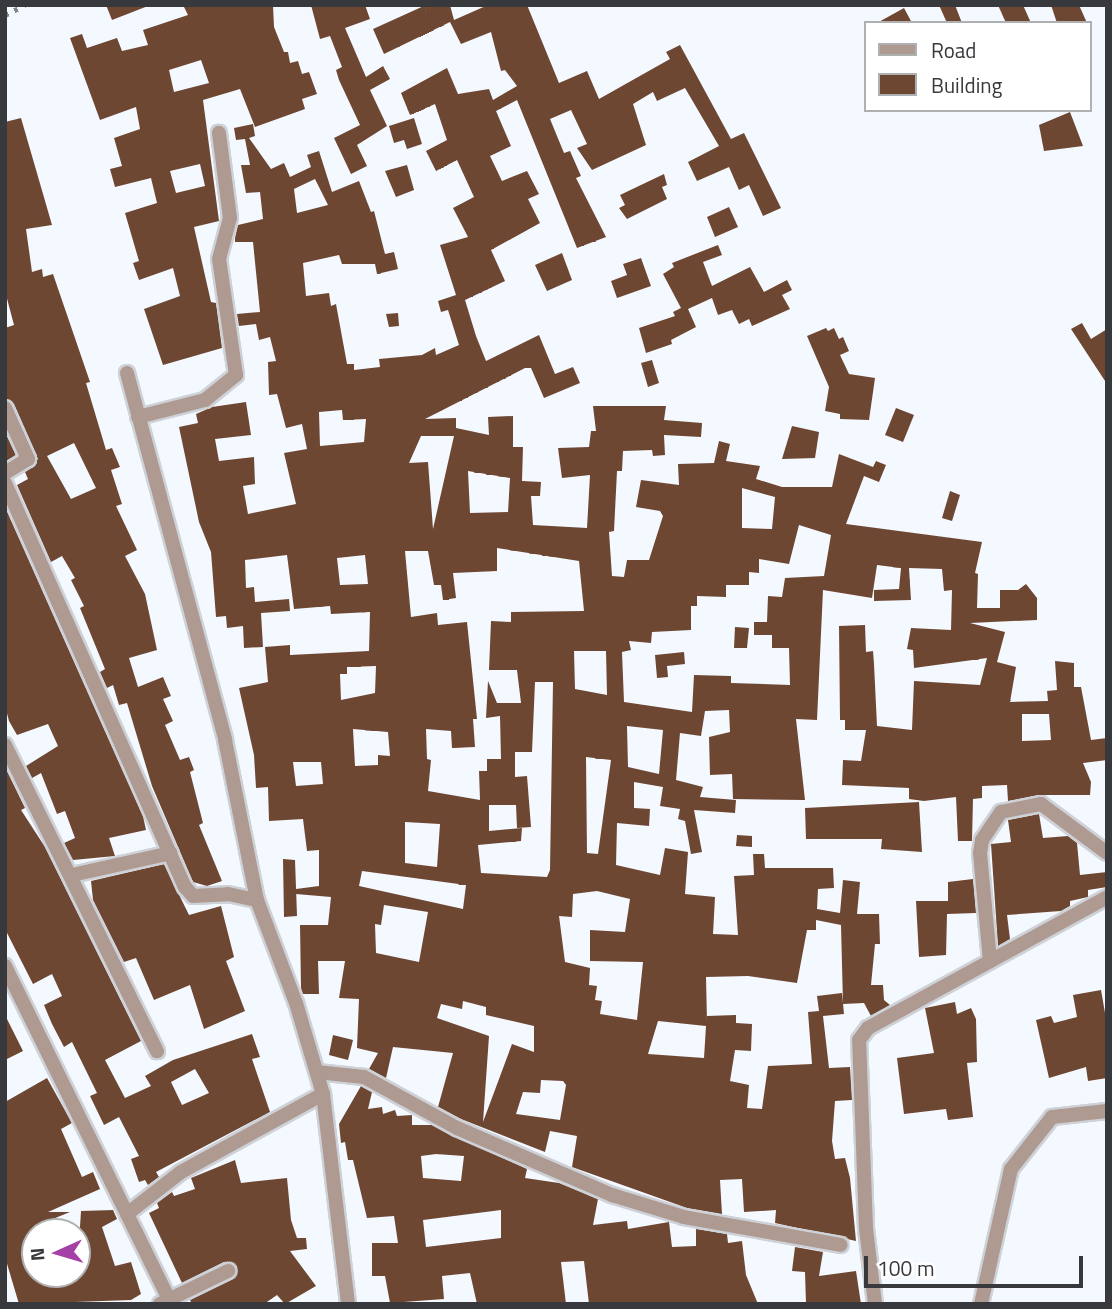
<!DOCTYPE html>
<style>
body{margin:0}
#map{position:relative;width:1112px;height:1309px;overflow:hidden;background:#f4f8ff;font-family:"Titillium Web",sans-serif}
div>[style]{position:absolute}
.building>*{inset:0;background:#6e4733}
.roads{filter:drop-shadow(2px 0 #ced2d8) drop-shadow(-2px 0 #ced2d8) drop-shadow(0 2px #ced2d8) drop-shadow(0 -2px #ced2d8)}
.minor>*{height:14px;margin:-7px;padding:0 7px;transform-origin:7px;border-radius:7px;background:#ae9a90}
.rail>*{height:4.5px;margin-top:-2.25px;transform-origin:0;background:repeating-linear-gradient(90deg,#808388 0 3.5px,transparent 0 10.5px)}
span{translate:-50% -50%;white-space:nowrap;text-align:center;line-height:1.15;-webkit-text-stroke:7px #fff;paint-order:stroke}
.frame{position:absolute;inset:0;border:7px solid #37393c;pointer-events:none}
.legend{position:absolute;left:864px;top:21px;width:228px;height:91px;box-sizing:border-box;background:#fff;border:2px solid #afb0b1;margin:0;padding:9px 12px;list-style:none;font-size:21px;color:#37393c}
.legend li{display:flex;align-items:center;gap:14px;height:35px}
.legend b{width:35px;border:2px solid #afb0b1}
.north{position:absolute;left:21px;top:1218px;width:70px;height:70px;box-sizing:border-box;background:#fff;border:2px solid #afb0b1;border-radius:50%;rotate:266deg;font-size:19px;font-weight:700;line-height:28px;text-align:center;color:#37393c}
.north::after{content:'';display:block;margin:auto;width:24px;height:32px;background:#a541a6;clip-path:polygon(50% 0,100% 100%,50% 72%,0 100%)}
.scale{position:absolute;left:864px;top:1256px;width:219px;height:32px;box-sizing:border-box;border:4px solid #37393c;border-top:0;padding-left:9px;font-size:21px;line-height:24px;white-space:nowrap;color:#37393c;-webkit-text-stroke:5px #fff;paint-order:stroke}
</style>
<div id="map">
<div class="building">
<div style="clip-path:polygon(106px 5px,148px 5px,148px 6px,112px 20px)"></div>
<div style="clip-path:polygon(evenodd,183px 5px,273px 5px,274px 27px,284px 52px,288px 52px,290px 63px,298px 61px,302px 74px,309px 72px,317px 94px,302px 99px,305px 109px,255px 127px,240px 89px,203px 100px,219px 221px,194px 227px,211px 302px,216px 303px,222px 348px,163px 365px,144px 309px,180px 296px,173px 268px,139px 280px,133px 263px,139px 261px,125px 213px,157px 203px,151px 178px,115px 187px,110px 169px,122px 166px,114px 138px,140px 129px,136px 107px,100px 120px,70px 38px,82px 34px,87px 48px,117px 38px,122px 51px,148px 45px,143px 30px,188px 15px,183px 5px,201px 60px,209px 83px,174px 92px,169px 70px,201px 60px,183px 5px,200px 164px,205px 186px,176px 193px,170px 171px,200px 164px)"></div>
<div style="clip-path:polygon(311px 5px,365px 5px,370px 19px,345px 28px,366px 77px,383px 66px,390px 79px,370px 90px,387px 126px,357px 145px,367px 166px,351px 174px,334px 138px,360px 125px,339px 80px,336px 70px,342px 67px,330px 36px,320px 39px)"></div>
<div style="clip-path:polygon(evenodd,426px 5px,450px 5px,454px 20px,488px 5px,527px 5px,559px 83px,587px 71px,599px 99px,670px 59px,666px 52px,680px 45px,731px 139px,744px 133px,781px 208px,763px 216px,749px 185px,739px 190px,729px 167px,697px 181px,688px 162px,719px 146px,685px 88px,657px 101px,653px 92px,633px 104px,646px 145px,592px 170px,577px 148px,587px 144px,571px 110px,550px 119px,564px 153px,570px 151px,581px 176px,576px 178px,606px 237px,577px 248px,517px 100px,496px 111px,511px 146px,490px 156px,502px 181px,527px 171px,539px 194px,528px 199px,540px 223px,491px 250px,505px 281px,465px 300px,476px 336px,486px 361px,539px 335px,555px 374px,573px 367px,580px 383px,544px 398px,531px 368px,525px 368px,425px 419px,456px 418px,456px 428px,489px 435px,488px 417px,513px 416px,513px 447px,523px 447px,522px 481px,541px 482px,540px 496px,531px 496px,533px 525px,587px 528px,590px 475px,562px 478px,558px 448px,589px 447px,591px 431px,596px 431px,593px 406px,666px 406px,664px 420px,702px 423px,701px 437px,664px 435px,665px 455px,653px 456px,652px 450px,623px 451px,622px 471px,617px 471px,614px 531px,609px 532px,612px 576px,624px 577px,627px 560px,649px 560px,663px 516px,660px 511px,636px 507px,641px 480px,679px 485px,678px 464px,714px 463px,719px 441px,730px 444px,726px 461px,760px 466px,756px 479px,782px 487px,832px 487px,839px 454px,873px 467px,876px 461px,886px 465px,879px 482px,864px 476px,846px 524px,982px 542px,975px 573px,978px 574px,977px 608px,1000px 608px,1000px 590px,1018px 590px,1026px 584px,1037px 598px,1037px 620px,970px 623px,1005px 632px,997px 662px,1016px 667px,1010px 702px,1048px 701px,1047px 691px,1057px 690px,1055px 661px,1074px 663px,1074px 687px,1081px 687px,1091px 740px,1107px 738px,1107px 760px,1083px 763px,1091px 782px,1090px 795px,1040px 795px,1008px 801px,1007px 785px,982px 786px,982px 798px,973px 799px,972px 841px,958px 841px,956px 797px,924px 801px,909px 799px,909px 788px,842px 785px,843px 760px,861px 761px,866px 730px,845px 730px,845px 720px,840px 720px,839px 626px,865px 625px,866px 652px,873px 651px,874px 664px,877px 726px,912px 730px,914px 681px,980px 685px,987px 658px,914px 668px,913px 650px,907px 649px,911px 628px,951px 630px,952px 590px,944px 591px,942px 569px,909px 568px,911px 600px,874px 601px,874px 590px,899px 589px,901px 568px,877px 565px,872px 598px,823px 590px,817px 720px,796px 719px,805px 800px,733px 799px,732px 774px,710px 775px,709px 737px,730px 732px,729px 710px,705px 711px,701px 736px,680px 733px,676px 780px,703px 787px,700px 797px,736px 800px,735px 813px,694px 810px,702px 852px,691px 854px,685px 821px,678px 819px,680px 809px,660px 806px,663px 787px,634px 782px,634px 808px,650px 809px,649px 826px,617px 823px,616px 865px,660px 875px,665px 848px,688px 852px,685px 894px,715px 897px,713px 934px,738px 935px,734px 876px,754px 875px,753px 854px,764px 854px,765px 868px,833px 868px,834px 888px,818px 889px,817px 909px,840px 913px,843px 880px,860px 882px,857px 914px,879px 914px,880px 944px,875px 944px,871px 985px,883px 985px,884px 1000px,890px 1005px,871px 1016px,864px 1003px,843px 1004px,841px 925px,816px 920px,816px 930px,807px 930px,797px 983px,748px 976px,706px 977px,707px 1021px,707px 1016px,736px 1015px,736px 1023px,752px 1024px,751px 1051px,735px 1050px,730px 1081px,749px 1085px,747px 1108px,762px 1109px,768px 1066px,812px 1064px,808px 1012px,819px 1011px,817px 996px,842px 993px,844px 1014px,823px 1016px,829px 1068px,850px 1067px,852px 1100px,835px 1101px,832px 1141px,835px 1159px,845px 1158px,850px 1178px,856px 1241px,775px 1223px,776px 1210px,744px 1212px,742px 1179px,720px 1180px,722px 1214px,687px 1208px,572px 1167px,577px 1136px,550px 1131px,545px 1152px,461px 1119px,438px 1107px,453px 1053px,393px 1047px,386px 1078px,369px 1069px,378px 1053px,357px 1048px,359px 999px,339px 998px,345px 961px,318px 961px,319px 994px,303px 994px,301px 988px,300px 925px,328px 925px,331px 897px,296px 894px,296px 889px,319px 886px,319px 850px,307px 851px,303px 819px,269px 821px,268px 787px,256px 788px,254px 755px,239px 688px,268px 682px,265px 647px,290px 645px,290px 655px,369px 651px,370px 612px,331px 614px,330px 606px,294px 609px,287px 555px,245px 560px,246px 588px,254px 587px,255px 602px,289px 599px,290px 611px,261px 613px,263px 647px,244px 648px,243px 626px,227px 628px,226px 616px,216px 617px,211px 552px,199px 522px,179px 427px,198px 423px,196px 414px,212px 407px,246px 402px,251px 435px,215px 439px,219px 461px,254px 457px,255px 484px,243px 486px,248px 514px,296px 504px,284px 453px,307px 449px,302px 424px,286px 428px,277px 394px,269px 395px,268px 362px,276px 361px,270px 337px,259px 340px,256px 324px,239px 326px,237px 314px,260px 312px,253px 242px,235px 242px,235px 238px,238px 225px,263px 219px,260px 192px,246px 193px,241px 165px,250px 165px,245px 139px,236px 140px,234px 128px,253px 124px,255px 136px,249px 138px,271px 169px,284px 163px,290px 177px,311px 167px,307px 155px,319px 151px,332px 192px,359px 181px,371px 212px,374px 211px,385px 254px,394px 252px,398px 269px,377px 274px,375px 264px,342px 264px,339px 255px,303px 263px,306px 296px,329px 293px,331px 306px,336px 304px,347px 364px,354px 364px,354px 370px,380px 367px,379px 359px,422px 355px,435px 348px,436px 355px,459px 345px,448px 310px,441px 312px,438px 301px,456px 295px,440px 245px,468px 237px,453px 208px,474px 197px,457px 160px,436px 171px,426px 151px,447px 140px,435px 104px,410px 115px,401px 93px,447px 68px,458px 94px,489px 89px,493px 100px,517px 86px,505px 70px,501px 71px,491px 32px,461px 44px,450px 22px,384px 54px,373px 29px,426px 5px,315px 179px,328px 205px,297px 213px,294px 189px,315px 179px,426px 5px,342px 410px,343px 420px,366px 419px,364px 442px,320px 446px,319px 412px,342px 410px,426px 5px,421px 436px,454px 436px,433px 529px,428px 462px,409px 463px,421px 436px,426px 5px,468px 471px,510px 478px,508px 512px,470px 513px,468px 471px,426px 5px,742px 488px,775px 497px,772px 529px,742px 528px,742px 488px,426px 5px,799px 525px,831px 535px,824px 576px,785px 578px,782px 597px,768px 596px,767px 622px,754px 622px,754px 635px,772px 635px,772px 648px,789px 648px,790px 685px,731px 683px,731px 676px,694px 675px,692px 712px,624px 702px,622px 652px,631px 650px,629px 641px,651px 643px,652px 632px,691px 630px,691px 606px,697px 606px,697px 596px,726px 597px,726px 585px,749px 585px,749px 572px,759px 573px,759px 559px,789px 564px,799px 525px,426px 5px,497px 548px,579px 561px,584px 611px,511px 612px,511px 622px,491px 621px,489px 670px,517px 670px,521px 703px,497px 703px,488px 681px,486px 718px,500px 716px,501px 759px,487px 759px,487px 771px,479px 771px,480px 800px,428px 791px,431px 760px,427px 759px,426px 729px,451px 731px,452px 748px,475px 747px,473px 719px,477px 719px,467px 622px,438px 625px,437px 613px,411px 617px,405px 551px,428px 551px,434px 585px,441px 585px,443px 600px,456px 598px,453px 573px,497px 571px,497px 548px,426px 5px,365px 555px,368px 584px,340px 585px,337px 558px,365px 555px,426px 5px,574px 651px,606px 651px,607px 695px,575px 689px,574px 651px,426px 5px,376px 666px,375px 693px,341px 700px,340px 674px,347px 674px,347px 667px,376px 666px,426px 5px,535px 682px,553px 682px,550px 870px,547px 877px,481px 873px,478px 845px,521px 841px,522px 828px,489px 831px,489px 805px,516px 805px,517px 828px,531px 827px,527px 776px,515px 777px,515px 752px,532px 752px,535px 682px,426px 5px,1022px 714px,1049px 714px,1051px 740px,1022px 741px,1022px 714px,426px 5px,627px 726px,663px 730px,659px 774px,628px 767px,627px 726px,426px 5px,353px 729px,388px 732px,390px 756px,378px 755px,378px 765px,355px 766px,353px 729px,426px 5px,586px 757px,611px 760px,598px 854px,587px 853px,586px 757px,426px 5px,293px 762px,321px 762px,323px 784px,296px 786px,293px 762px,426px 5px,405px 822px,440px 824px,437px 867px,405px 863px,405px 822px,426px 5px,362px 871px,466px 885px,463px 909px,359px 886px,362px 871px,426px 5px,597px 891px,630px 899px,625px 932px,590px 930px,590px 961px,643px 962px,637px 1020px,600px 1014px,602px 1001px,595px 1000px,597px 986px,589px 985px,590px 968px,565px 962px,559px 916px,572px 917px,573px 894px,597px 891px,426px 5px,384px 905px,428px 912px,419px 962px,376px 953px,375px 924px,381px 925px,384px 905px,426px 5px,463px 1001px,486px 1007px,486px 1015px,534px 1026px,534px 1052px,512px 1044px,483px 1122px,489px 1036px,437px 1018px,441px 1004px,462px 1009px,463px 1001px,426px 5px,658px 1021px,706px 1026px,704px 1058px,648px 1054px,658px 1021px,426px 5px,541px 1080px,563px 1081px,566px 1085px,560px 1120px,516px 1114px,523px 1092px,540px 1093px,541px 1080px)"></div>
<div style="clip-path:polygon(939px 5px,955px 5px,962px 23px,947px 23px)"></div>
<div style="clip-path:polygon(998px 5px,1023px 5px,1031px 23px,1006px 23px)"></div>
<div style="clip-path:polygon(1051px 5px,1079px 5px,1087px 23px,1057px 23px)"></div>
<div style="clip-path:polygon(904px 8px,912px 23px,877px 23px)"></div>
<div style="clip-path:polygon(1070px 112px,1083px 146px,1044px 151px,1039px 125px)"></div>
<div style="clip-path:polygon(evenodd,21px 118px,52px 225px,26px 229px,32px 272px,42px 269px,43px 277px,53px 274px,90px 382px,86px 383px,106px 450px,112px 448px,120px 467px,111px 470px,122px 504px,116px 506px,137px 550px,125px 556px,145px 594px,157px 650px,129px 658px,138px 687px,163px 677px,171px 696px,163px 699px,173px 721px,165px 725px,180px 760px,189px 757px,194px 770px,190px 772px,203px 823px,199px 825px,222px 881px,207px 886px,193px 882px,152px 786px,127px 703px,119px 705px,113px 685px,107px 688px,100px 672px,105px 669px,80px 608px,84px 606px,71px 580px,75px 578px,62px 556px,51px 562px,17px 485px,28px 479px,25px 472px,38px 459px,14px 404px,5px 398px,5px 328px,14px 325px,5px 291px,5px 122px,21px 118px,74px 443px,96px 488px,71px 499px,47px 456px,74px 443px)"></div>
<div style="clip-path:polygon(414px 118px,422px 144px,407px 149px,404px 140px,394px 143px,389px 126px)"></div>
<div style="clip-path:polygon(407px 165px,414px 190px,396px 197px,385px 171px)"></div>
<div style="clip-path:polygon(664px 174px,667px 185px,662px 187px,667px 199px,627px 219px,619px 208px,625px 205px,620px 195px)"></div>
<div style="clip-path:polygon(729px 207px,738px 227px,715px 237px,707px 217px)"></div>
<div style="clip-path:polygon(718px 245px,722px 255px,703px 262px,712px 286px,750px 267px,764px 292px,787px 280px,792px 290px,782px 295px,790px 309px,752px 326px,749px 319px,739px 324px,732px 310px,718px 315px,712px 298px,688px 309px,696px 327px,671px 340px,672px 344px,646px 353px,639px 328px,675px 316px,673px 312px,681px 308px,663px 274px,674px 267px,672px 263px)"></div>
<div style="clip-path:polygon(562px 253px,572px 280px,547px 291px,535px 265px)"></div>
<div style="clip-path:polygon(641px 258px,651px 286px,617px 298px,611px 281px,627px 275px,623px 264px)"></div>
<div style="clip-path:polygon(398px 313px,399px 326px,389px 327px,386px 314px)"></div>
<div style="clip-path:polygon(1082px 323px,1091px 339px,1107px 329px,1107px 384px,1071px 329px)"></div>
<div style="clip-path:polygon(826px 328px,828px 331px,834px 328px,839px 339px,843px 337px,849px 351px,840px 355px,849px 374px,875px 378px,869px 420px,840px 419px,840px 414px,825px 411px,829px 387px,807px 336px)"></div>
<div style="clip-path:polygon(652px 360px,659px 383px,648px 387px,641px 363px)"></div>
<div style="clip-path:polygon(896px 408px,914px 415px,903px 442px,885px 435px)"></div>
<div style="clip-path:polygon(792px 426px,819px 432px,815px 458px,782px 459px)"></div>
<div style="clip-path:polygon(5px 432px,16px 455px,5px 462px)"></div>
<div style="clip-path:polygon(950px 491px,960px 495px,952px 521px,942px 518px)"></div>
<div style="clip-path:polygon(5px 507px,143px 816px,146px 830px,109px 838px,115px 856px,73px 860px,64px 843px,75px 838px,65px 811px,57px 814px,41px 773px,32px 778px,26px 766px,58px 746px,48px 724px,17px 735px,9px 721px,5px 706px)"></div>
<div style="clip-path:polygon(735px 627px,749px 628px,747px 648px,734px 648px)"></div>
<div style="clip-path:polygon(684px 652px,685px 664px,667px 666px,668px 677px,657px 678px,655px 655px)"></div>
<div style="clip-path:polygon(evenodd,5px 767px,25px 808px,21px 810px,45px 847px,141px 1041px,105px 1060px,125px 1098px,151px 1086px,145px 1076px,173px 1060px,252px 1034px,260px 1057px,252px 1059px,270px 1112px,156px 1172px,159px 1177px,148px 1185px,145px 1180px,139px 1182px,131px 1159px,139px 1156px,119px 1117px,104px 1125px,90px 1096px,97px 1093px,72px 1042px,64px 1047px,52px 1024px,44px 1005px,62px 996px,52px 974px,33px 984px,5px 929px,5px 767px,195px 1069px,209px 1093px,182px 1105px,171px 1082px,195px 1069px)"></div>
<div style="clip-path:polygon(919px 802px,922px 852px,881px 849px,882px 839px,806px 839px,805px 808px)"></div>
<div style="clip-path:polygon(1039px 814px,1043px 838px,1068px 836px,1077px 843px,1080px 875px,1107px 872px,1107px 887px,1088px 890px,1088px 897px,1070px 901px,1070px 906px,1061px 911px,1007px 915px,1010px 939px,998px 946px,991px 844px,1011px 842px,1008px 820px)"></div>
<div style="clip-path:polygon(737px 835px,752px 836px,752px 847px,736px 846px)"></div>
<div style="clip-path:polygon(283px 859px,295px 860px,297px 916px,284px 917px)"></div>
<div style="clip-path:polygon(164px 864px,189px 915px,221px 906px,234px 957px,226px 961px,245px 1011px,204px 1029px,190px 985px,154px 1000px,136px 958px,124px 962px,93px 900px,91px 881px)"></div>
<div style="clip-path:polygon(973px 879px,976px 913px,947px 914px,946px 955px,919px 957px,916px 901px,948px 901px,948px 882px)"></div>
<div style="clip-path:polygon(1101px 990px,1107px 1024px,1107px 1078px,1088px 1081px,1086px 1067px,1049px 1078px,1036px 1020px,1051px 1016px,1054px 1023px,1077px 1017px,1073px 995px)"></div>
<div style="clip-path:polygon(955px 1002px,957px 1014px,971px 1008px,976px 1019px,977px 1062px,967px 1063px,973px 1117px,948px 1120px,946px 1109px,904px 1114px,897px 1058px,934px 1053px,925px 1008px)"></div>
<div style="clip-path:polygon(5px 1015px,23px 1051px,5px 1060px)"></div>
<div style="clip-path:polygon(333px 1035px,353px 1040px,348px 1060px,329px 1055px)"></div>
<div style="clip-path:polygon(47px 1078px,72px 1123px,61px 1129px,82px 1177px,93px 1172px,100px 1189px,48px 1212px,70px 1212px,43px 1223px,46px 1232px,35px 1232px,35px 1274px,77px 1274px,81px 1211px,113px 1210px,117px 1219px,102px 1227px,115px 1266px,131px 1262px,141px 1294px,131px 1300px,19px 1304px,5px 1257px,5px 1102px)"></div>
<div style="clip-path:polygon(evenodd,361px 1086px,372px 1092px,368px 1109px,382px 1107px,383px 1114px,395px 1110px,397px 1116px,412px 1115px,412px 1125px,432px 1125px,527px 1169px,525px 1178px,559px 1183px,598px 1199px,593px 1225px,627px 1221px,628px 1229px,669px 1222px,672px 1247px,696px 1246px,696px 1229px,727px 1234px,728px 1243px,742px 1241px,746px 1275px,758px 1304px,589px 1304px,584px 1261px,561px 1262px,566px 1304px,477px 1304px,470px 1273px,442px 1276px,444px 1299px,390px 1303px,385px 1276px,372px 1276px,372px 1243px,398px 1243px,394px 1216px,367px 1218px,353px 1160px,348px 1160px,345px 1142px,341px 1143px,339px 1124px,361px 1086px,436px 1154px,464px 1156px,461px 1181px,423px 1178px,421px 1156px,436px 1154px,361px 1086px,501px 1210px,501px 1238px,426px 1247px,423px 1220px,501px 1210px)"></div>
<div style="clip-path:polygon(235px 1160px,241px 1183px,287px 1178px,291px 1220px,297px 1238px,306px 1238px,307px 1249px,290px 1251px,316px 1286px,285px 1304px,277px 1295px,264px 1304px,192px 1304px,190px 1300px,233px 1279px,237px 1267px,224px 1262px,182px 1283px,149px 1213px,159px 1208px,157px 1203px,172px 1192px,174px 1196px,195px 1189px,191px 1178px)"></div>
<div style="clip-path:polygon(795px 1247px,823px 1252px,819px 1276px,856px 1271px,861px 1304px,806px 1304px,805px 1272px,792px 1271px)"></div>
</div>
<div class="roads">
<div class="minor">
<div style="left:127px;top:373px;width:380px;rotate:75deg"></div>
<div style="left:225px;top:740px;width:163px;rotate:78.7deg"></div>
<div style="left:257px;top:900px;width:110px;rotate:69.3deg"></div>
<div style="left:296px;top:1003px;width:95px;rotate:73.5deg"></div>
<div style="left:323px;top:1094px;width:211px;rotate:83.2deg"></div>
<div style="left:5px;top:408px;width:56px;rotate:65.7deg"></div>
<div style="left:28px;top:459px;width:27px;rotate:149deg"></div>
<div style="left:138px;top:417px;width:69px;rotate:-14.2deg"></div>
<div style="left:205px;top:400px;width:40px;rotate:-39deg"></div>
<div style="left:236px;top:375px;width:117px;rotate:-98.3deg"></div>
<div style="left:219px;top:259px;width:42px;rotate:-75deg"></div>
<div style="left:230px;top:218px;width:86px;rotate:-97.4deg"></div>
<div style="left:5px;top:483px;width:442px;rotate:66deg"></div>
<div style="left:185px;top:887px;width:12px;rotate:48deg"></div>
<div style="left:193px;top:896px;width:35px;rotate:-3deg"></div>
<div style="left:228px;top:894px;width:30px;rotate:12deg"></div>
<div style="left:5px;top:745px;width:342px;rotate:63.6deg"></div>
<div style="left:72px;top:875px;width:101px;rotate:-12.5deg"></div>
<div style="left:990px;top:961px;width:108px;rotate:-95.3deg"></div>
<div style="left:980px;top:853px;width:13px;rotate:-81deg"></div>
<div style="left:982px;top:840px;width:34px;rotate:-56deg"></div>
<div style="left:1001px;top:812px;width:41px;rotate:-11.3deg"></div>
<div style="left:1041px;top:804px;width:82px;rotate:36.6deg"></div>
<div style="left:5px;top:966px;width:377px;rotate:63.8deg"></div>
<div style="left:317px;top:1072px;width:47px;rotate:6.1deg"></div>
<div style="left:364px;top:1077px;width:106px;rotate:28.7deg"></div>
<div style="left:457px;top:1128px;width:169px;rotate:23.4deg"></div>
<div style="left:612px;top:1195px;width:75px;rotate:17deg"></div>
<div style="left:684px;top:1217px;width:159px;rotate:10.1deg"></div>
<div style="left:127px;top:1214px;width:68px;rotate:-37.9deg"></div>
<div style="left:181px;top:1172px;width:162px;rotate:-28.8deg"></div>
<div style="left:160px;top:1304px;width:76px;rotate:-25.9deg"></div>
<div style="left:875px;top:1304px;width:77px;rotate:-96.8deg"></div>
<div style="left:866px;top:1228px;width:188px;rotate:-92.1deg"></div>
<div style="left:859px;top:1040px;width:15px;rotate:-53deg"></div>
<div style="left:868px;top:1028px;width:273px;rotate:-28.7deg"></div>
<div style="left:981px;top:1304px;width:138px;rotate:-77.5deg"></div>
<div style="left:1011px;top:1169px;width:66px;rotate:-51.7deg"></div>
<div style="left:1052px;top:1117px;width:55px;rotate:-6.2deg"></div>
</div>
</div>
<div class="rail">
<div style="left:5px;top:15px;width:22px;rotate:-27deg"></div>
</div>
<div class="frame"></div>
<ul class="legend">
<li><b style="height:9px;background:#ae9a90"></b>Road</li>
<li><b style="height:19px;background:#6e4733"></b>Building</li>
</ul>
<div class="north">N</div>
<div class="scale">100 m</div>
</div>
